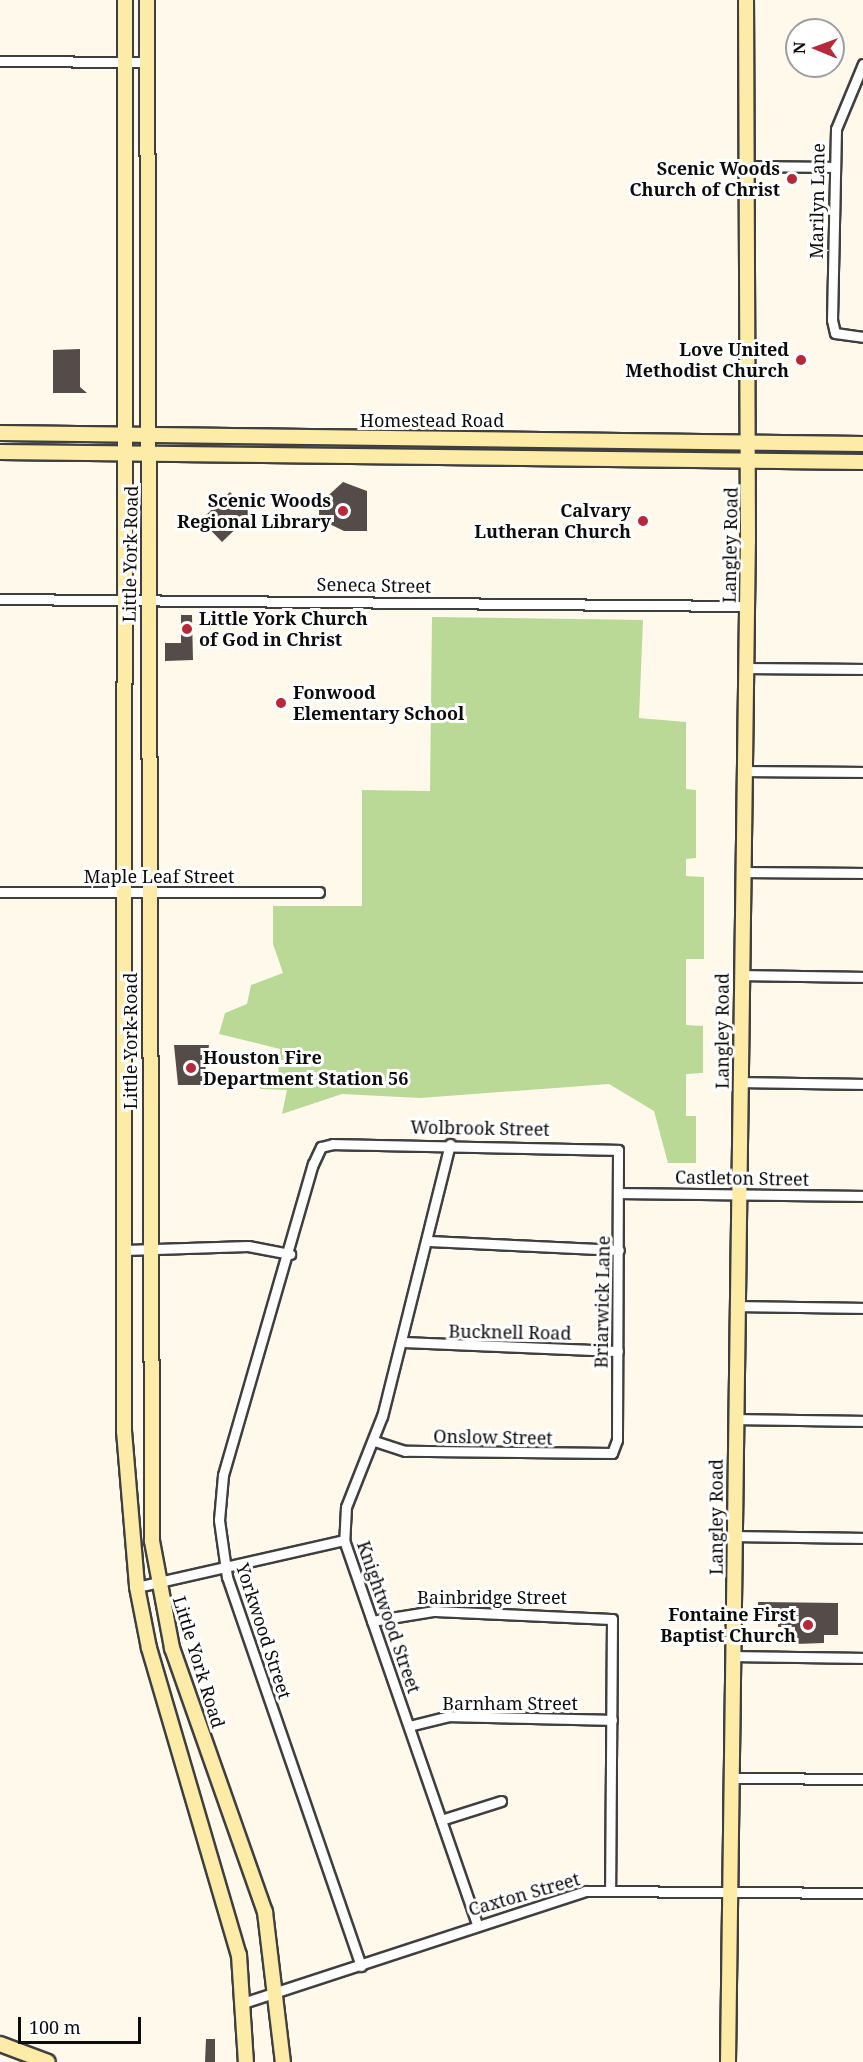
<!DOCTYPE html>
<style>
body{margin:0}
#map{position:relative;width:863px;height:2062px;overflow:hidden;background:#fff9ec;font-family:"Noto Serif",serif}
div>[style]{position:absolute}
.forest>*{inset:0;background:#bad896}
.building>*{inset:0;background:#554c49}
.roads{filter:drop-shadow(2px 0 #3f3f3f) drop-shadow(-2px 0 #3f3f3f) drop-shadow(0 2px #3f3f3f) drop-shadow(0 -2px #3f3f3f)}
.street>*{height:9px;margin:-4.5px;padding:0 4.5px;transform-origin:4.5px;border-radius:4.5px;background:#fff}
.secondary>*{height:14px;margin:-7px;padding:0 7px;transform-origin:7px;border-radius:7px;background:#fdeca8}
.dots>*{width:16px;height:16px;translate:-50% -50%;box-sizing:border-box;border:3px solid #fff;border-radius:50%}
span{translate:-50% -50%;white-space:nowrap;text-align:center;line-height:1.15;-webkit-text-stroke:6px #fff;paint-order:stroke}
.poi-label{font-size:18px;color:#0c0c0c;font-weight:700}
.right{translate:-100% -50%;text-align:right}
.left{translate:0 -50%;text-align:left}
.street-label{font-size:18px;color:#0c0c0c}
.north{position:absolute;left:785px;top:18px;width:60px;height:60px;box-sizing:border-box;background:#fff;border:2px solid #9e9e9e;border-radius:50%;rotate:271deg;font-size:16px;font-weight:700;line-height:24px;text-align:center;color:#0c0c0c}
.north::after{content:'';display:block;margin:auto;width:21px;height:27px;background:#b9273b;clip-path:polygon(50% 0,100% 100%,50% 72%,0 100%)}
.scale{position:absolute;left:18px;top:2017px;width:123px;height:27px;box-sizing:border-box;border:3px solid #0c0c0c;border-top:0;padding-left:8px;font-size:18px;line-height:21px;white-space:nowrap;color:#0c0c0c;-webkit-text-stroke:4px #fff;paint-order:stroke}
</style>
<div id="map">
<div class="forest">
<div style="clip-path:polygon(432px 617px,643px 620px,639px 718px,686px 722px,686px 789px,696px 790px,696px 858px,686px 859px,686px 876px,704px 877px,704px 959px,686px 959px,686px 1025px,703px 1026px,703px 1073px,686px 1074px,686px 1116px,696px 1116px,696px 1163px,668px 1163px,654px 1111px,609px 1084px,420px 1098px,342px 1094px,282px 1114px,287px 1090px,260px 1089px,260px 1079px,278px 1079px,280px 1049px,219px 1034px,225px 1013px,247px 1004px,251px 985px,283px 973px,273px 944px,273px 906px,362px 906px,362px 790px,430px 791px)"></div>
</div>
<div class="building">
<div style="clip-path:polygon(80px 349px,80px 387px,87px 393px,53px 393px,53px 350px)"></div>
<div style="clip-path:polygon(343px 482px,367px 491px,367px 531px,344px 531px,319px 519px,319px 504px)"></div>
<div style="clip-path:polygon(230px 492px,251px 514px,222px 542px,201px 520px)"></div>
<div style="clip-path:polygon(181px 615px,192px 615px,193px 660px,165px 661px,165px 643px,181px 643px)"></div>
<div style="clip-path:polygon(174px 1045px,209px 1045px,203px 1085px,178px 1085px)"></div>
<div style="clip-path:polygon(758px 1602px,838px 1603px,838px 1635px,824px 1635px,824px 1643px,795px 1644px,795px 1627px,778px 1627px,778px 1617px,758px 1617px)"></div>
<div style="clip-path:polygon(206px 2039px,215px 2039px,215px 2062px,205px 2062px)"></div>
</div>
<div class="roads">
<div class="street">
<div style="left:0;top:61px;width:148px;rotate:0.4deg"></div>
<div style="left:863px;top:64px;width:70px;rotate:112.6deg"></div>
<div style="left:836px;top:129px;width:191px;rotate:91.2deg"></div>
<div style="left:832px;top:320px;width:13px;rotate:77deg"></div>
<div style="left:835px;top:333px;width:28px;rotate:8deg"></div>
<div style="left:746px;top:166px;width:87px;rotate:0.7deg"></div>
<div style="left:0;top:599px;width:747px;rotate:0.54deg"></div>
<div style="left:746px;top:668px;width:117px;rotate:0.5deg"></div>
<div style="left:743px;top:771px;width:120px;rotate:0.5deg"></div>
<div style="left:743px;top:872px;width:120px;rotate:0.5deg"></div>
<div style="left:0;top:892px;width:319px"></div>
<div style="left:741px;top:975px;width:122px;rotate:0.9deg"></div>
<div style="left:740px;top:1082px;width:123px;rotate:0.9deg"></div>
<div style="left:450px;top:1144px;width:280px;rotate:104deg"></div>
<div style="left:382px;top:1416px;width:98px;rotate:111.6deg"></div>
<div style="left:346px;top:1507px;width:33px;rotate:93deg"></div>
<div style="left:344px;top:1540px;width:406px;rotate:70.9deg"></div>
<div style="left:621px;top:1193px;width:242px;rotate:0.7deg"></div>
<div style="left:429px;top:1241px;width:190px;rotate:2.7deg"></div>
<div style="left:125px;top:1250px;width:123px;rotate:-1.9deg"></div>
<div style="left:248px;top:1246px;width:43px;rotate:10.8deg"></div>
<div style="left:737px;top:1306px;width:126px;rotate:0.9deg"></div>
<div style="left:402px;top:1342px;width:216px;rotate:2.4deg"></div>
<div style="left:735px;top:1419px;width:128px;rotate:0.9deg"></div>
<div style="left:734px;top:1536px;width:129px;rotate:0.9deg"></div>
<div style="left:137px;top:1587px;width:212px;rotate:-12.8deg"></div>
<div style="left:372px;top:1621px;width:63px;rotate:-9.2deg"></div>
<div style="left:434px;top:1611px;width:178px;rotate:2.6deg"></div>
<div style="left:612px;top:1619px;width:271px;rotate:90.4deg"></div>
<div style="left:733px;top:1656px;width:130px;rotate:0.9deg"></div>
<div style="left:409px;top:1726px;width:41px;rotate:-14deg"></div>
<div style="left:449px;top:1716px;width:163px;rotate:1.4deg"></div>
<div style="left:731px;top:1778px;width:132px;rotate:0.4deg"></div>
<div style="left:441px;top:1820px;width:63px;rotate:-17.6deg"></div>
<div style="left:361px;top:1966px;width:411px;rotate:-109deg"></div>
<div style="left:227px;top:1577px;width:58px;rotate:-98deg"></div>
<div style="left:219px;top:1520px;width:45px;rotate:-84.9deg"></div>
<div style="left:223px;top:1475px;width:324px;rotate:-73.9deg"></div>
<div style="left:313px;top:1164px;width:19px;rotate:-65deg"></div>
<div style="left:321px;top:1147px;width:12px;rotate:-14deg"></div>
<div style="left:333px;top:1144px;width:285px;rotate:1.2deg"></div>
<div style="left:618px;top:1150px;width:290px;rotate:90.2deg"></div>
<div style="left:617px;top:1440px;width:14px;rotate:111deg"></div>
<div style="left:612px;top:1453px;width:207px;rotate:-179.4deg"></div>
<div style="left:405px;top:1451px;width:33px;rotate:-162deg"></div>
<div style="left:243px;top:2003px;width:360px;rotate:-18.1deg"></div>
<div style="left:585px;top:1891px;width:278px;rotate:0.4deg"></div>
</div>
<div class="secondary">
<div style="left:125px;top:0;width:1431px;rotate:90.04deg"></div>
<div style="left:124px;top:1431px;width:157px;rotate:85.2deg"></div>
<div style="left:137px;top:1587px;width:62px;rotate:78.9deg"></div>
<div style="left:149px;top:1648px;width:320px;rotate:73.7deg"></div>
<div style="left:239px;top:1955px;width:107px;rotate:86.3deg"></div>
<div style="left:147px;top:0;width:1541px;rotate:89.81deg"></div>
<div style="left:152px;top:1541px;width:109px;rotate:79.4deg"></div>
<div style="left:172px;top:1648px;width:280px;rotate:70.6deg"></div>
<div style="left:265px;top:1912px;width:151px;rotate:83.2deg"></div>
<div style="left:0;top:433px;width:863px;rotate:0.73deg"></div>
<div style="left:0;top:452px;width:863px;rotate:0.66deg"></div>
<div style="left:0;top:2044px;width:51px;rotate:20.6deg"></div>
<div style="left:728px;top:2062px;width:1521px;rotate:-89.25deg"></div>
<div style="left:748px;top:541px;width:541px;rotate:-90.21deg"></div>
</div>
</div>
<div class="dots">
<div style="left:792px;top:179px;background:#b9273b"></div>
<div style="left:801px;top:360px;background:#b9273b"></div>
<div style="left:343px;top:511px;background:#b9273b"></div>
<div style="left:643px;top:521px;background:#b9273b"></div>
<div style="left:187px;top:629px;background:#b9273b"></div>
<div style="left:281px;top:703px;background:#b9273b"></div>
<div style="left:191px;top:1068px;background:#b9273b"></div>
<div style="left:808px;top:1625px;background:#b9273b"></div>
</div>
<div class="poi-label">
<span class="right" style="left:780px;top:179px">Scenic Woods<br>Church of Christ</span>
<span class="right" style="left:789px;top:360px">Love United<br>Methodist Church</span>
<span class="right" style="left:331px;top:511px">Scenic Woods<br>Regional Library</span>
<span class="right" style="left:631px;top:521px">Calvary<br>Lutheran Church</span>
<span class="left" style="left:199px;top:629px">Little York Church<br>of God in Christ</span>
<span class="left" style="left:293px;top:703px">Fonwood<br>Elementary School</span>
<span class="left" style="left:203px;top:1068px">Houston Fire<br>Department Station 56</span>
<span class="right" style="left:796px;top:1625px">Fontaine First<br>Baptist Church</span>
</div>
<div class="street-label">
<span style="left:817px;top:201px;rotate:-89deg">Marilyn Lane</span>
<span style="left:432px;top:420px">Homestead Road</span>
<span style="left:730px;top:545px;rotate:-89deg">Langley Road</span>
<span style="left:130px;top:554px;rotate:-89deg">Little York Road</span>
<span style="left:374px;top:585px;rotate:1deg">Seneca Street</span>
<span style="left:159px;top:876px">Maple Leaf Street</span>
<span style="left:722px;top:1031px;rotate:-90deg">Langley Road</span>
<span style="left:130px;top:1041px;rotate:-90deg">Little York Road</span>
<span style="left:480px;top:1128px;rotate:1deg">Wolbrook Street</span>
<span style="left:742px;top:1178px;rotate:1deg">Castleton Street</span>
<span style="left:602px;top:1302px;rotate:-89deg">Briarwick Lane</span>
<span style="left:510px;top:1332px;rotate:1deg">Bucknell Road</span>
<span style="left:493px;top:1437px;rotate:1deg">Onslow Street</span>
<span style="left:716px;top:1517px;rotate:-90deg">Langley Road</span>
<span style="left:492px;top:1597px">Bainbridge Street</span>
<span style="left:389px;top:1617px;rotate:71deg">Knightwood Street</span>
<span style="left:264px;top:1631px;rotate:72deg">Yorkwood Street</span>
<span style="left:199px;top:1662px;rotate:73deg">Little York Road</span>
<span style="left:510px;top:1703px">Barnham Street</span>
<span style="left:524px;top:1894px;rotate:-16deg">Caxton Street</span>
</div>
<div class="north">N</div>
<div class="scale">100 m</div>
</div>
